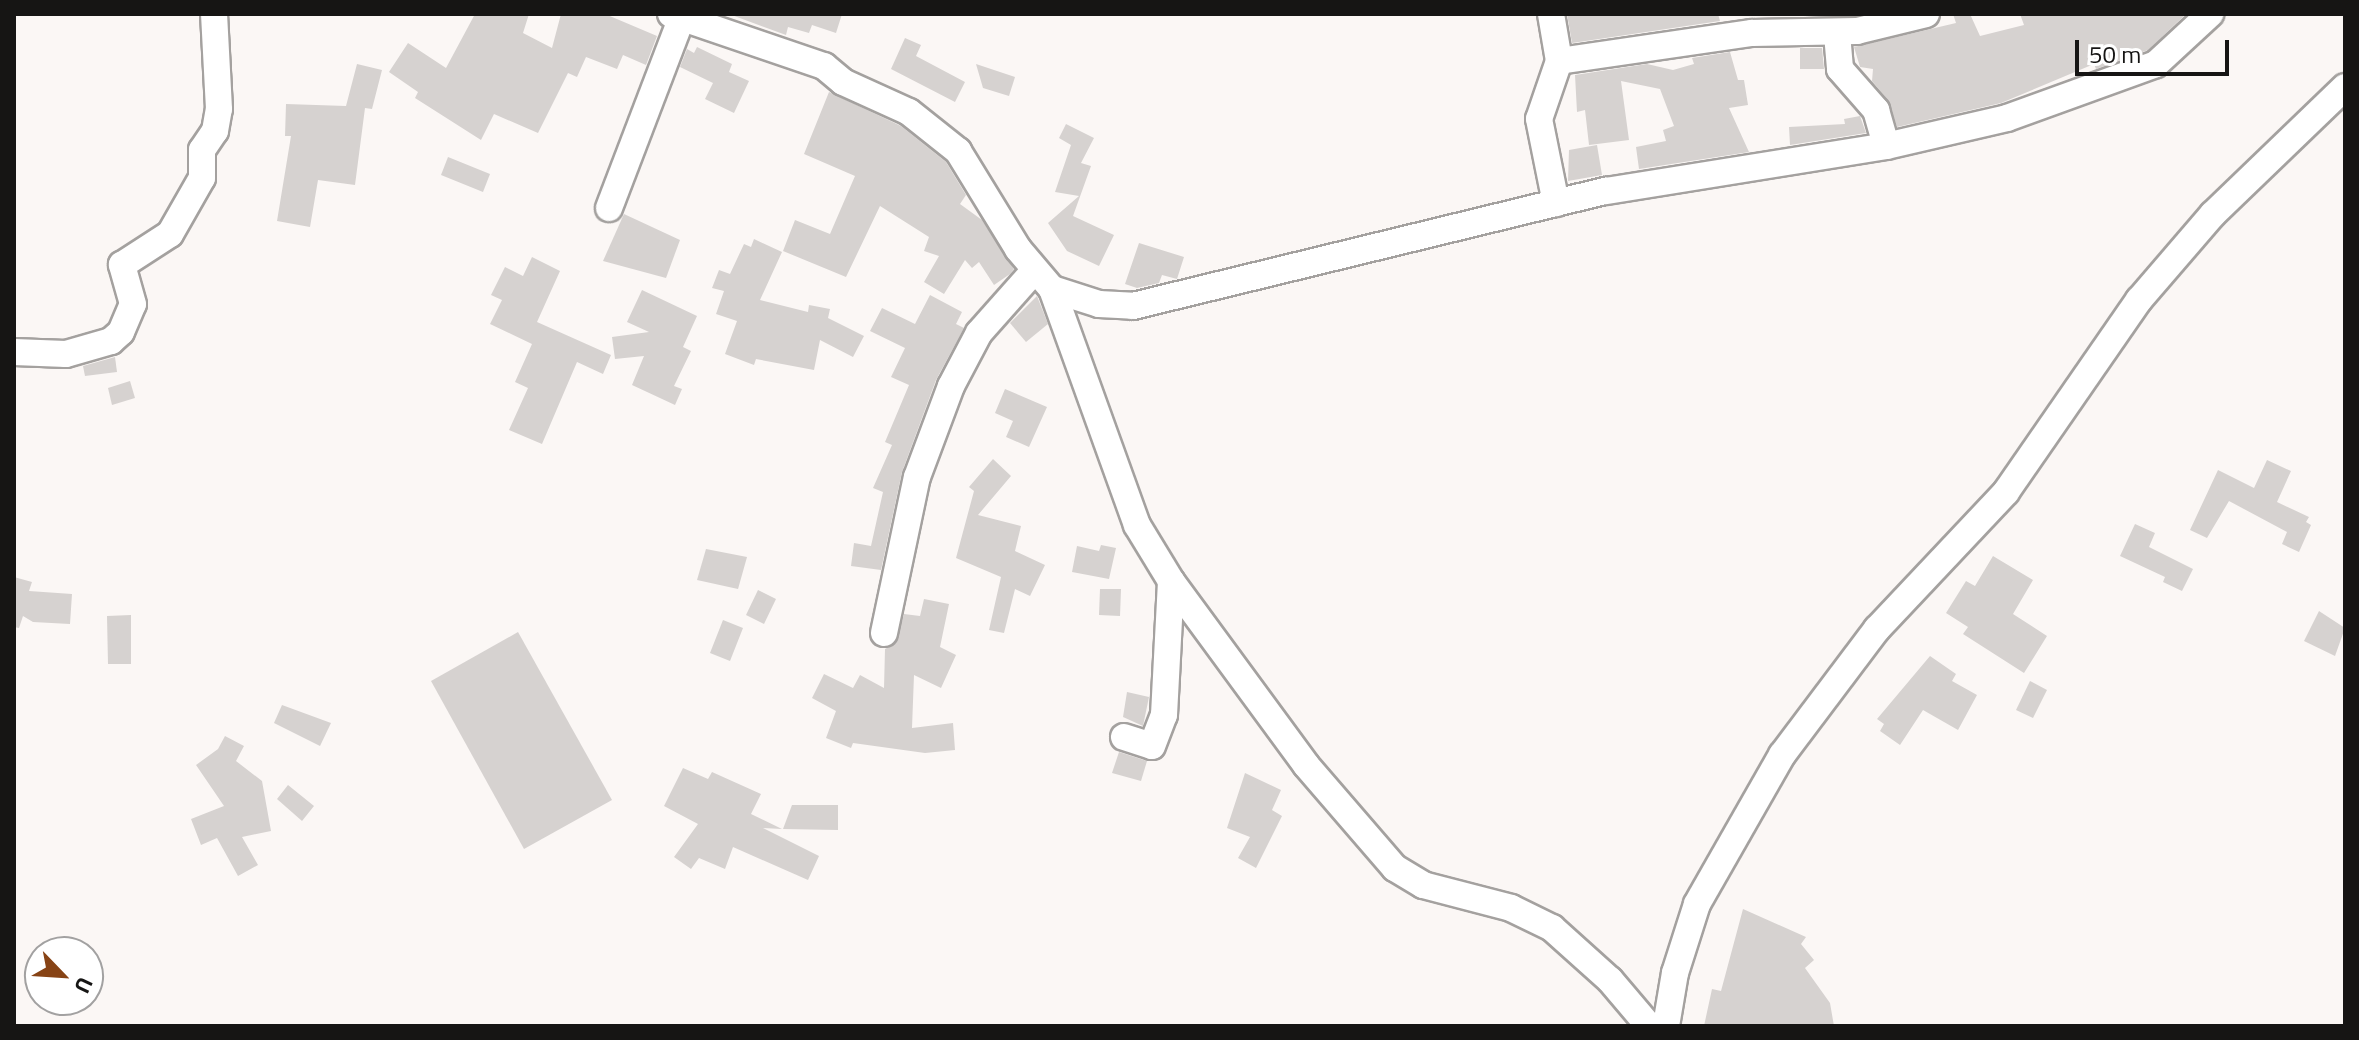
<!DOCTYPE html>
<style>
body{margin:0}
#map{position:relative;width:2359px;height:1040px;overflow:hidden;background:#fbf7f5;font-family:"Titillium Web",sans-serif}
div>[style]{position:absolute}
.building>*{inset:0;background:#d6d2d0}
.roads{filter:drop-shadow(2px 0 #a4a19f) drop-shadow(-2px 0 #a4a19f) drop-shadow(0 2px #a4a19f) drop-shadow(0 -2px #a4a19f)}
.minor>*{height:26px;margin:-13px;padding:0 13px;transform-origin:13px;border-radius:13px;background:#fff}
span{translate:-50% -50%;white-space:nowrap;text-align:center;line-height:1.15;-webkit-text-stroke:6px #fff;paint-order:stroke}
.frame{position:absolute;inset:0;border:16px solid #161514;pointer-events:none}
.north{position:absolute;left:24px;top:936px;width:80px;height:80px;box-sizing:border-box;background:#fff;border:2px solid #a2a1a1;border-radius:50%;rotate:115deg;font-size:22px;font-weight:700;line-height:32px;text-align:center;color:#161514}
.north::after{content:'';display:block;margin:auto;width:28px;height:36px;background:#874315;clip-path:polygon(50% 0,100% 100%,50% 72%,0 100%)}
.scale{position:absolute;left:2075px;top:40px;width:154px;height:36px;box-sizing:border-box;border:4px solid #161514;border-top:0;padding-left:10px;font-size:24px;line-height:28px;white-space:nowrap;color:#161514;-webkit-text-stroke:6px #fff;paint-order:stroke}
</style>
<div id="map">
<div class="building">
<div style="clip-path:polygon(475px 14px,529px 14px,523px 33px,552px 48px,561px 14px,605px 14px,657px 36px,646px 65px,623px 55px,617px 69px,586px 57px,577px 77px,568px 73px,538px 133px,494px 114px,481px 140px,415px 98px,418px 92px,389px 72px,408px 43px,446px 68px)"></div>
<div style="clip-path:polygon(729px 14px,842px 14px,836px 33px,812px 25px,809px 33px,788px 27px,786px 35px)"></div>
<div style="clip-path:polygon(1567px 14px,1718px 14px,1720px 21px,1572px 43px)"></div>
<div style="clip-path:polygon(1953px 14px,1970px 14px,1980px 36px,2024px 25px,2020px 14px,2186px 14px,2148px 50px,2096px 69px,2094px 64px,2001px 103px,1897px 127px,1888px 100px,1872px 81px,1873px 69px,1860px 67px,1854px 47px,1956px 23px)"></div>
<div style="clip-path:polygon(905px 38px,921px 45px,916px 56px,965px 82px,955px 102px,891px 69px)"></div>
<div style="clip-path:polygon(697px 47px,732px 64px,729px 72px,749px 81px,734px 113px,705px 99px,713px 83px,680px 67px,687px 49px,694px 53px)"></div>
<div style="clip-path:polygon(1800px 48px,1822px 48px,1824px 69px,1800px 69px)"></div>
<div style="clip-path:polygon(1730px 52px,1738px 80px,1744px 80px,1748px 105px,1729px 108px,1749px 152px,1639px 169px,1636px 147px,1666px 141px,1663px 130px,1674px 126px,1660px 89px,1621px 81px,1629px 140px,1589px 145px,1585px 110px,1577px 112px,1575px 75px,1647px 64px,1673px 70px,1694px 64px,1692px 58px)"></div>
<div style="clip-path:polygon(357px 64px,382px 70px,372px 109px,365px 108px,355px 185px,318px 180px,310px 227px,277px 221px,291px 136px,285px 136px,286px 104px,346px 106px)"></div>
<div style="clip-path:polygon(976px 64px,1015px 77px,1009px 96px,983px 88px)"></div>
<div style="clip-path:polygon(829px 92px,901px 126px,946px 162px,966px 195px,960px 204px,982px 220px,1014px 269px,1010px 274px,994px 285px,979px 262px,972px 268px,965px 260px,944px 294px,924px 282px,939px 256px,924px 251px,929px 237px,880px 206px,846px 277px,783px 251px,795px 220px,830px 234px,855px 176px,804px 154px)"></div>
<div style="clip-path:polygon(1860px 116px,1866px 133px,1790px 145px,1789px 127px,1845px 124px,1844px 119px)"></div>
<div style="clip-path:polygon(1066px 124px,1094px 138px,1081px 163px,1091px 166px,1073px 216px,1114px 235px,1099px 266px,1067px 251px,1048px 223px,1079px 196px,1055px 192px,1071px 145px,1059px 138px)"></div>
<div style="clip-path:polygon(1597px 145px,1602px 175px,1568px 181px,1569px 150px)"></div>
<div style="clip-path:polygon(448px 157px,490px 174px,483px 192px,441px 175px)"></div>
<div style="clip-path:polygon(624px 214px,680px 240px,666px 278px,603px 261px)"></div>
<div style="clip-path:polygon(754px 239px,782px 252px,760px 300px,808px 312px,809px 305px,830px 309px,828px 318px,864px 336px,853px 357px,820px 340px,814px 370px,756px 359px,754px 365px,725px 354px,737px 321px,716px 314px,724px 291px,712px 288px,719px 270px,730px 274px,744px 244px,751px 247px)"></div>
<div style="clip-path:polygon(1139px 243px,1184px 257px,1177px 279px,1162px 275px,1159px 283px,1137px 288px,1125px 284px)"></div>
<div style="clip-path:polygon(532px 257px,560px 271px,537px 322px,611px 355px,603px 374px,577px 362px,542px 444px,509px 430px,528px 388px,515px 382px,532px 344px,490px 324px,502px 300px,491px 295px,505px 267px,523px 276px)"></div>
<div style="clip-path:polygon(642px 290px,697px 316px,683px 347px,691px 351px,674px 386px,682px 389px,675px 405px,632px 385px,644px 356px,615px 359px,612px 337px,649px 332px,627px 322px)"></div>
<div style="clip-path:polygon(930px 295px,962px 312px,956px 324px,964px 328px,936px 380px,902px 472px,881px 570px,851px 566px,854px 543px,871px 546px,883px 492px,873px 488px,892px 445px,885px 442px,909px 385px,891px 377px,905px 348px,870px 331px,882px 308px,915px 324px)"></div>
<div style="clip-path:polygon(1037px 296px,1048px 324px,1026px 342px,1010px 323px)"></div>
<div style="clip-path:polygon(115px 357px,117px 372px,85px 376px,83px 366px)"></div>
<div style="clip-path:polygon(130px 381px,135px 398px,112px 405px,108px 388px)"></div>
<div style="clip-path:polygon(1005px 389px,1047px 407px,1029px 447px,1006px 437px,1013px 421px,995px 413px)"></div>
<div style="clip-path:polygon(993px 459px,1011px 476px,978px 515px,1021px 526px,1015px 551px,1045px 565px,1030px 596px,1015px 589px,1004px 633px,989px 630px,1001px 577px,956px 558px,974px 491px,969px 487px)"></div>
<div style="clip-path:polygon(2267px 460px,2291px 471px,2277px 502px,2309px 517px,2306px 522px,2311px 525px,2299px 552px,2282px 544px,2287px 532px,2229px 501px,2207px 538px,2190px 530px,2218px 470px,2254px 488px)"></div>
<div style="clip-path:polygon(2135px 524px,2155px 533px,2149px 547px,2193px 569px,2182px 591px,2163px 582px,2165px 577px,2120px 556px)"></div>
<div style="clip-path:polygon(1101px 545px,1116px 548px,1109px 579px,1072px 572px,1077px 546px,1099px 551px)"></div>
<div style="clip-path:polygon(706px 549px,747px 557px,738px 589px,697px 580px)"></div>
<div style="clip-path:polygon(1993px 556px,2033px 580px,2013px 614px,2047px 636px,2024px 673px,1963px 634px,1968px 627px,1946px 613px,1966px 581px,1975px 586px)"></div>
<div style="clip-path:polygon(14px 577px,32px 582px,29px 591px,72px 594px,70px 624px,33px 622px,23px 616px,19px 628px,14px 627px)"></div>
<div style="clip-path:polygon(1100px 589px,1121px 589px,1120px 616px,1099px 615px)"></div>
<div style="clip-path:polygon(758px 590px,776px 599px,764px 624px,746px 615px)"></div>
<div style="clip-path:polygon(924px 599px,949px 604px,940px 647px,956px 655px,941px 688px,914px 675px,912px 728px,953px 723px,955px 750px,925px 753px,853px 743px,851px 748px,826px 738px,836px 711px,812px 698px,824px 674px,853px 688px,860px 675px,884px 688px,885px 649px,896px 643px,904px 614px,920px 616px)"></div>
<div style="clip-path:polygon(2319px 611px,2345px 628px,2335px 656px,2304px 641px)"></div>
<div style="clip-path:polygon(131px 615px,131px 664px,108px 664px,107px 616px)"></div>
<div style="clip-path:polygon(723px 620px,743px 628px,730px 661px,710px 653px)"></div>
<div style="clip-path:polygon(518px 632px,612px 800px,524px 849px,431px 681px)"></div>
<div style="clip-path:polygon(1930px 656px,1956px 674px,1952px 681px,1977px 695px,1958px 730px,1923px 710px,1900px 745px,1880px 731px,1884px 724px,1877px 719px)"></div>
<div style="clip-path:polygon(2030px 681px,2047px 690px,2033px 718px,2016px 710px)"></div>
<div style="clip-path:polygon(1127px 692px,1149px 697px,1143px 726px,1123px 717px)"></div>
<div style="clip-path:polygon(282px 705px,331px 723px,320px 746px,274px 723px)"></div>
<div style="clip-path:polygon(225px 736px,244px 746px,236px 761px,262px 781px,271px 831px,242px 837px,258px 865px,238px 876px,217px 838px,201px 845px,191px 819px,224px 806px,196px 765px,218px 749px)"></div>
<div style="clip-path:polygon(1119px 752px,1147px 761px,1141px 781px,1112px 773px)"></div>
<div style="clip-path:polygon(683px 768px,708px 779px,712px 772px,761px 794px,751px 814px,782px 829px,763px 828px,819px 856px,808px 880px,733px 847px,725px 869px,699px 858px,691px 869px,674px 857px,698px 824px,664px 806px)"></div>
<div style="clip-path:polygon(1245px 773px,1281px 790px,1272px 810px,1282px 816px,1256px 868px,1238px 858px,1250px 837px,1227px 828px)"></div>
<div style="clip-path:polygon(288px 785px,314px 806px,302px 821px,277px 799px)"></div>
<div style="clip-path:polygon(792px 805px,838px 805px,838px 830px,783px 829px)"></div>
<div style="clip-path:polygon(1743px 909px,1806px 937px,1801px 944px,1814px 960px,1805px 968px,1830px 1003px,1834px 1026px,1704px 1026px,1712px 989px,1721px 991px)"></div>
</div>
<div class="roads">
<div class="minor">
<div style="left:671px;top:14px;width:162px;rotate:18.8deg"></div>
<div style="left:824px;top:66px;width:25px;rotate:40deg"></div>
<div style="left:843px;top:82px;width:72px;rotate:24.4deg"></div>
<div style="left:909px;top:112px;width:63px;rotate:38.5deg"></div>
<div style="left:958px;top:151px;width:115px;rotate:58.5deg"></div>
<div style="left:1018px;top:249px;width:52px;rotate:49.6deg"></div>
<div style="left:1052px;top:289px;width:49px;rotate:17.7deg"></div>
<div style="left:1099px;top:304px;width:34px;rotate:3deg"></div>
<div style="left:1133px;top:306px;width:487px;rotate:-13.7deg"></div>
<div style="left:1606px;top:191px;width:284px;rotate:-9.1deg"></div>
<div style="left:1886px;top:146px;width:124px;rotate:-13deg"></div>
<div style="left:2007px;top:118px;width:158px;rotate:-19.9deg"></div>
<div style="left:2156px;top:64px;width:74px;rotate:-42.8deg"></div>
<div style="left:1551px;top:14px;width:48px;rotate:80.3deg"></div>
<div style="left:1559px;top:61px;width:61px;rotate:109deg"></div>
<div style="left:1539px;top:119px;width:86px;rotate:78.6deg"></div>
<div style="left:1837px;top:34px;width:35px;rotate:85deg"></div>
<div style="left:1840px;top:69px;width:55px;rotate:48.7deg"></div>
<div style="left:1876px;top:110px;width:37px;rotate:74deg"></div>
<div style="left:1559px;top:61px;width:195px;rotate:-8.3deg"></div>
<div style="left:1752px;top:33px;width:105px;rotate:-1.1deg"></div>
<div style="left:1857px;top:31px;width:71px;rotate:-13.8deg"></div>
<div style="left:609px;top:208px;width:204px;rotate:-69.1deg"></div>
<div style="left:1052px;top:289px;width:251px;rotate:70.2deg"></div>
<div style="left:1137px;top:525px;width:66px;rotate:58.7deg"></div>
<div style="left:1171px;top:581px;width:228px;rotate:53.7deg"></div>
<div style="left:1306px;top:765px;width:136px;rotate:49.2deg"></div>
<div style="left:1395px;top:868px;width:33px;rotate:31deg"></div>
<div style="left:1423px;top:885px;width:91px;rotate:14.6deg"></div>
<div style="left:1511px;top:908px;width:46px;rotate:26deg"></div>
<div style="left:1552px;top:928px;width:78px;rotate:41.9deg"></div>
<div style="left:1610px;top:980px;width:60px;rotate:49.7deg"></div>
<div style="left:14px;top:352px;width:52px;rotate:2.2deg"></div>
<div style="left:66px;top:354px;width:47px;rotate:-16.1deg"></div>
<div style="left:111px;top:341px;width:13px;rotate:-42deg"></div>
<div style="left:121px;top:332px;width:30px;rotate:-67deg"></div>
<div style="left:133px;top:304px;width:41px;rotate:-105.8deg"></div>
<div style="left:122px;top:265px;width:57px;rotate:-32.9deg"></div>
<div style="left:170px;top:234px;width:64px;rotate:-60.3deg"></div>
<div style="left:202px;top:178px;width:28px;rotate:-90deg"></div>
<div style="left:202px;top:150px;width:23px;rotate:-56deg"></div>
<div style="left:215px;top:131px;width:22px;rotate:-80deg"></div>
<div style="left:219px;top:109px;width:95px;rotate:-93deg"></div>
<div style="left:884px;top:633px;width:159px;rotate:-78.1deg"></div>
<div style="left:917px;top:477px;width:97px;rotate:-69.5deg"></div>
<div style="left:951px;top:386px;width:60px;rotate:-62.2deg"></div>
<div style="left:979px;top:333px;width:83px;rotate:-48.4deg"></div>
<div style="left:1124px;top:737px;width:29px;rotate:18deg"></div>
<div style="left:1152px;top:746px;width:33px;rotate:-69deg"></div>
<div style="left:1164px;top:715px;width:134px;rotate:-87deg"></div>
<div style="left:1666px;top:1026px;width:54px;rotate:-80.4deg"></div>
<div style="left:1675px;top:973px;width:72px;rotate:-72.3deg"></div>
<div style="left:1697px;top:904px;width:172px;rotate:-60.3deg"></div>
<div style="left:1782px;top:755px;width:158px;rotate:-53deg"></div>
<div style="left:1877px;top:629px;width:188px;rotate:-46.7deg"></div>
<div style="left:2006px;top:492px;width:234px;rotate:-55.3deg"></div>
<div style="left:2139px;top:300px;width:113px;rotate:-49.3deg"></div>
<div style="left:2213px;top:214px;width:183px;rotate:-43.9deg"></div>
</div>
</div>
<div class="frame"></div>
<div class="north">U</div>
<div class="scale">50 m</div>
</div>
